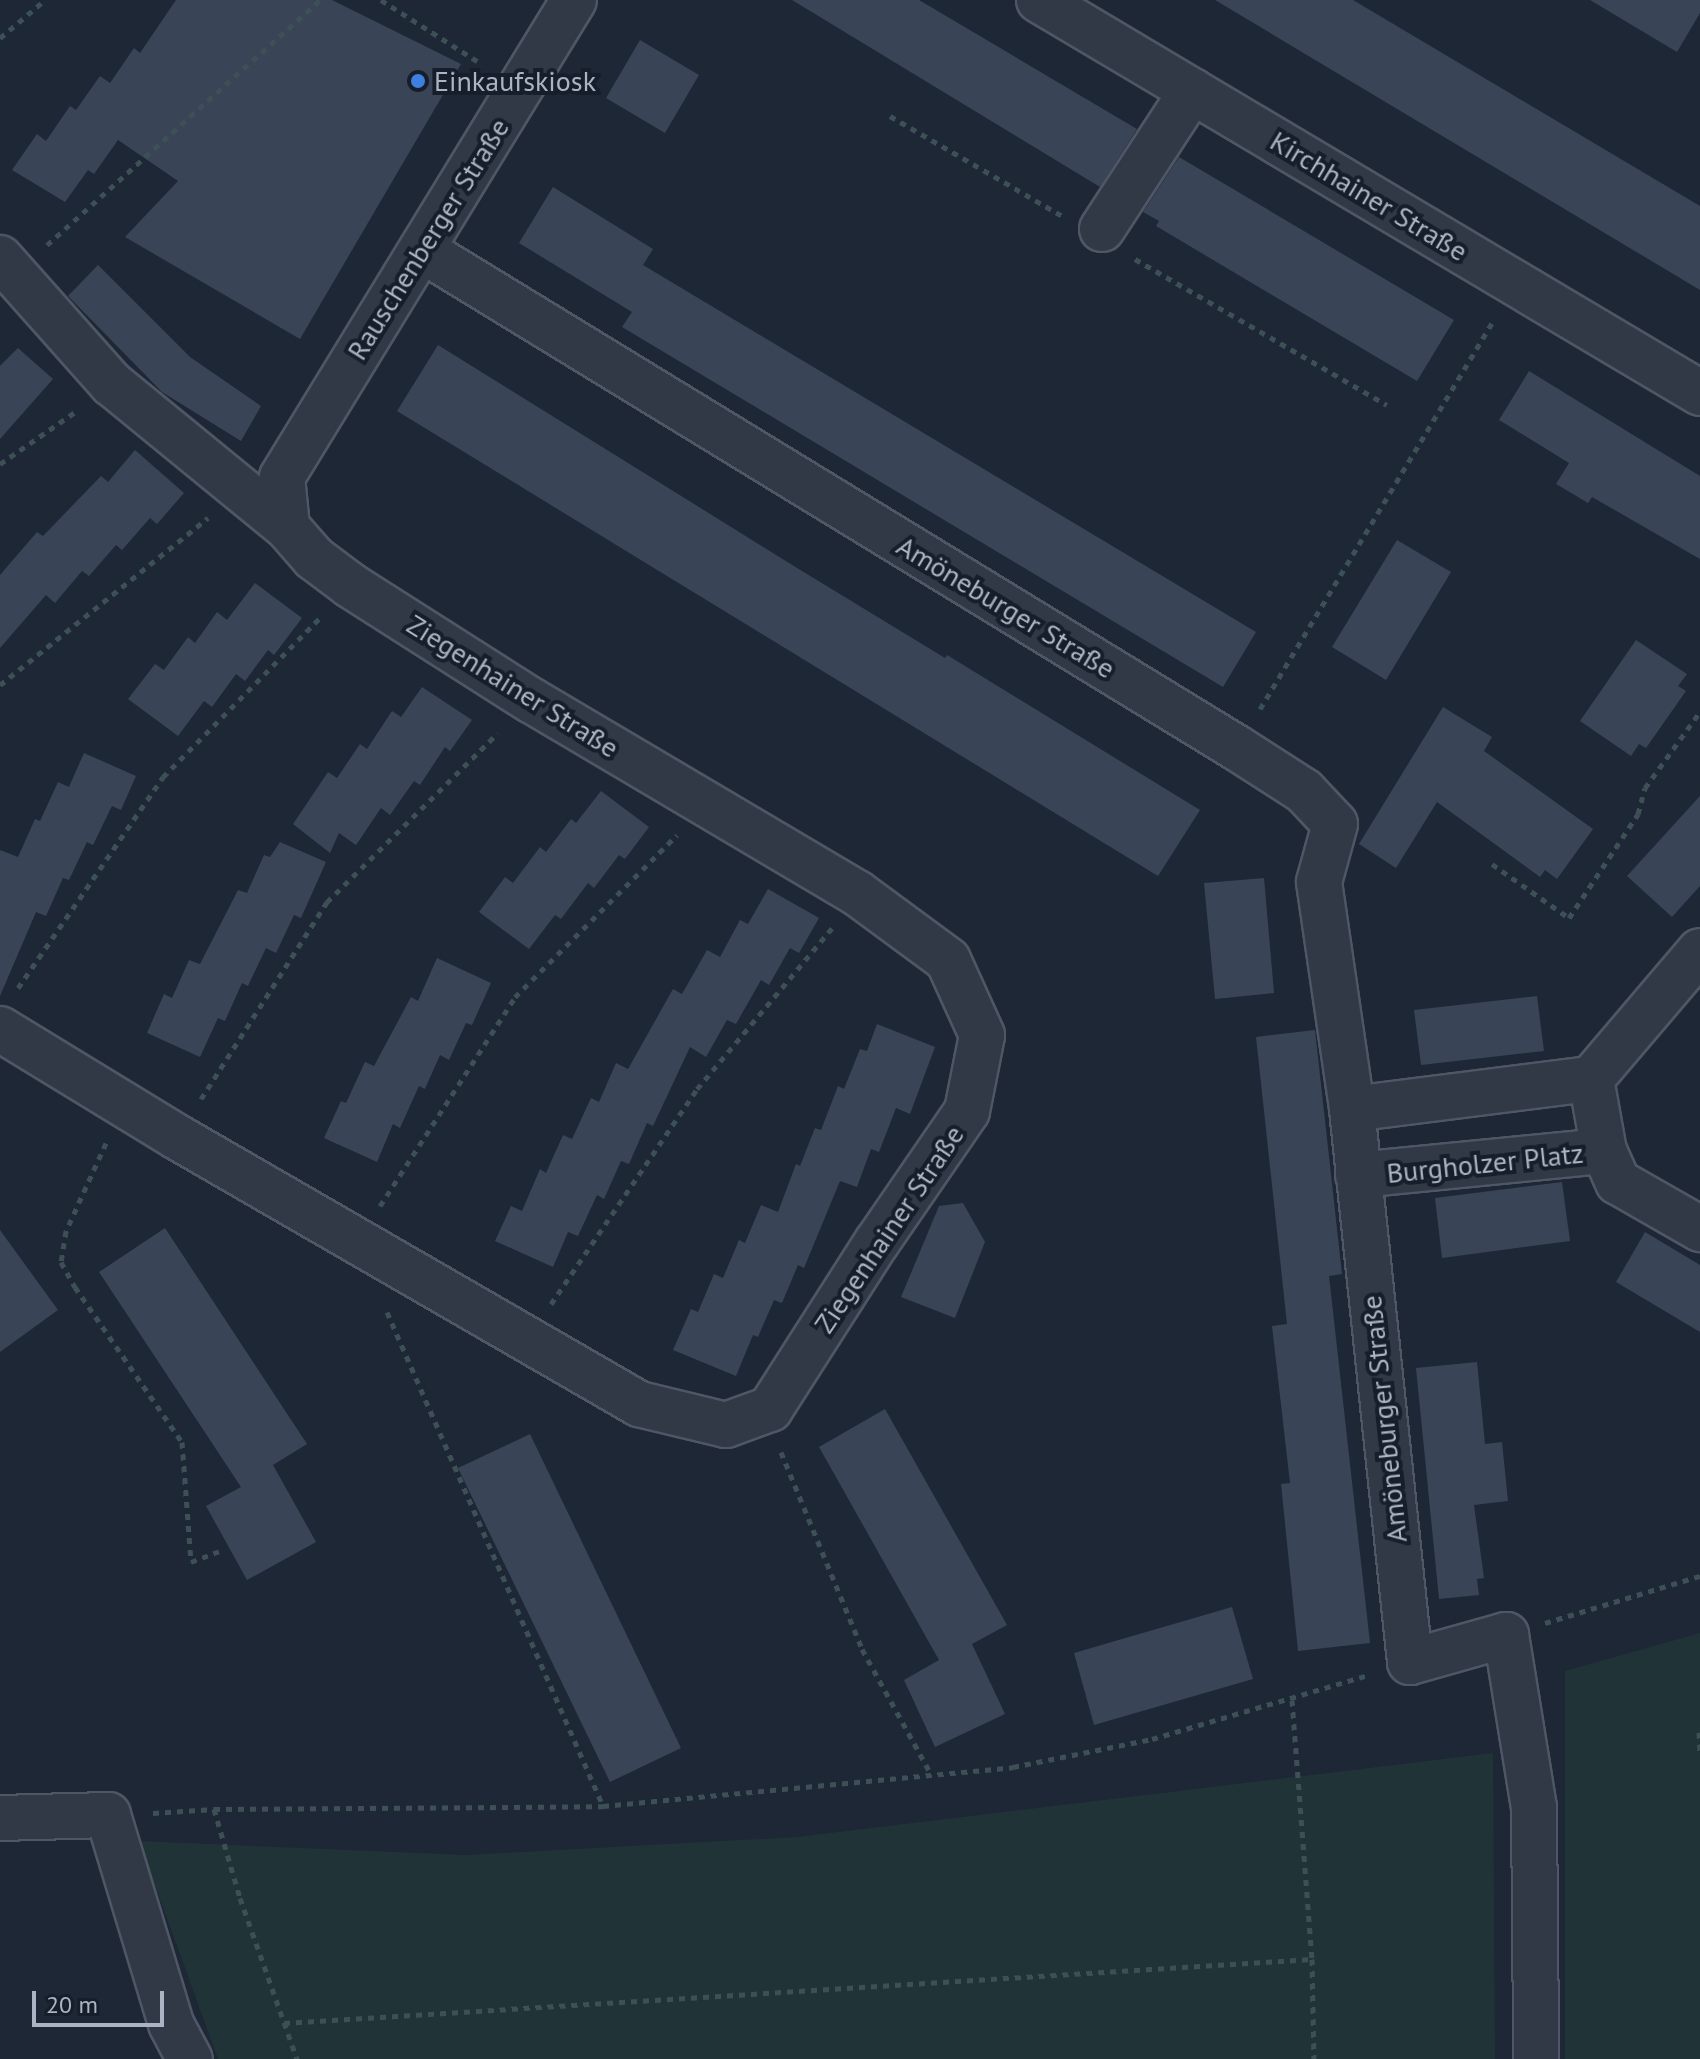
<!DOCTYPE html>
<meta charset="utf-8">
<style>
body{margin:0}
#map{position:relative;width:1700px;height:2059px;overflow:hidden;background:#1e2736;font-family:"PT Sans",sans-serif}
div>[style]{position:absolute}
.green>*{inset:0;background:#203337}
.building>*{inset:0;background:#394457}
.path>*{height:5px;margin-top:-2.5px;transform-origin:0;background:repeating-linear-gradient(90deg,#3d5055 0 6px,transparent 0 12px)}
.roads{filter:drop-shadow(2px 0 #4f5665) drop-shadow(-2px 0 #4f5665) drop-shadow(0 2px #4f5665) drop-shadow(0 -2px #4f5665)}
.minor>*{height:44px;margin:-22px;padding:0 22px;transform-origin:22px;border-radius:22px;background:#313947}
.dots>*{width:22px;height:22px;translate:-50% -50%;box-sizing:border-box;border:4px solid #171e2b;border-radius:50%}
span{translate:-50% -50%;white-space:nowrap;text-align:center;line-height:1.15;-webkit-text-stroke:8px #171e2b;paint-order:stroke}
.poi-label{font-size:28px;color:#abb3c4}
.left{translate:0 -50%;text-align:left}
.street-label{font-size:28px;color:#abb3c4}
.scale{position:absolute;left:32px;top:1991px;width:132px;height:36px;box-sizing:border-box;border:4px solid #abb3c4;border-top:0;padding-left:10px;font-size:24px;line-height:28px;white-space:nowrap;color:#abb3c4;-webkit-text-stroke:6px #171e2b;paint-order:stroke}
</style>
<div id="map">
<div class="green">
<div style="clip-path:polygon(1700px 1633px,1700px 2059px,1565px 2059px,1565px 1671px)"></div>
<div style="clip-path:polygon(1493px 1753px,1495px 2059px,218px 2059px,139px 1841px,466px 1855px,797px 1837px)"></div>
</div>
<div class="building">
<div style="clip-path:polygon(176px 0,332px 0,461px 64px,300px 339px,125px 237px,178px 181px,118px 140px,94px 174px,88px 170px,65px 202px,12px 170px,37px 134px,46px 141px,70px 106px,76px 110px,100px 76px,110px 83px,134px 48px,140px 53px)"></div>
<div style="clip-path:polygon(792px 0,919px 0,1137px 129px,1100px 187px)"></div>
<div style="clip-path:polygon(1215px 0,1353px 0,1700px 206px,1700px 290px)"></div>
<div style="clip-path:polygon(1590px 0,1700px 0,1700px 13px,1677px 52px)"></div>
<div style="clip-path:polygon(640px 40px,699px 75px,665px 133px,606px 98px)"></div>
<div style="clip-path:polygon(1179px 157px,1454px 320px,1417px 381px,1156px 226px,1159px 221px,1143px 212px)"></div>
<div style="clip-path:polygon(553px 187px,653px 249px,643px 265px,1256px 632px,1223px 687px,622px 327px,632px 312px,519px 243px)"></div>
<div style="clip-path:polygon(98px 265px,190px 357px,261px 406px,241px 441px,162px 392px,68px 296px)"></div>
<div style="clip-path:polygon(438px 345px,802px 571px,945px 658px,947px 655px,1200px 810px,1158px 876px,397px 411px)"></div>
<div style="clip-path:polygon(18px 348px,53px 379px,0 439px,0 366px)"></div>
<div style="clip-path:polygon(1529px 371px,1700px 476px,1700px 559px,1592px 497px,1588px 503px,1556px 484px,1569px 463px,1499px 420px)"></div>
<div style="clip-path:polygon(135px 450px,184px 493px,157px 524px,150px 518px,122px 550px,116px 545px,89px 576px,82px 571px,55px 603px,46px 595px,0 648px,0 575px,37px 532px,43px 536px,101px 476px,108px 482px)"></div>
<div style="clip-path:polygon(1397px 540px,1451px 572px,1386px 680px,1332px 647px)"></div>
<div style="clip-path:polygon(255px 583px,302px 618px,274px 655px,268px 650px,245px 681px,236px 674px,212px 707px,204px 701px,178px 736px,128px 699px,155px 664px,164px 670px,188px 637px,195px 643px,217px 612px,227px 620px)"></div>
<div style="clip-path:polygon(1636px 640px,1687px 674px,1678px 686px,1686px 691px,1646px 748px,1639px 744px,1631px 756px,1580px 721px)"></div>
<div style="clip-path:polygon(422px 687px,472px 720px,450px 751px,445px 747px,420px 785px,414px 781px,390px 815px,381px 808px,356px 845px,339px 833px,330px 853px,293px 824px,328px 772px,337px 778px,360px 744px,367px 749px,392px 711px,401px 717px)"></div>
<div style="clip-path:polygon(1443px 707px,1492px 737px,1484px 751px,1593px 829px,1557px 879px,1545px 870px,1540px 877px,1437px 802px,1396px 868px,1359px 844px)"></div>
<div style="clip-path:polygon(84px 753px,136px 776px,121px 810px,112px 806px,93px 845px,87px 842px,69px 880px,63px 878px,46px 916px,36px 912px,0 996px,0 850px,18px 857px,35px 819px,40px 821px,58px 782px,69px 787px)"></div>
<div style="clip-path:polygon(601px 791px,649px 827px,625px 859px,619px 855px,594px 888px,588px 883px,561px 919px,555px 915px,529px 949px,479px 912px,505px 877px,513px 883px,540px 847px,546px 852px,571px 819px,576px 823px)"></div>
<div style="clip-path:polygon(1700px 796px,1700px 886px,1672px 917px,1627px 876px)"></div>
<div style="clip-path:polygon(280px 842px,326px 862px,301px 918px,294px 915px,276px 953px,266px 948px,248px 986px,242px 983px,225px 1021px,218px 1018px,200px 1057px,147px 1033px,164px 994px,172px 998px,189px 960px,200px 964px,238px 890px,247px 893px,264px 855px,270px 857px)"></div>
<div style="clip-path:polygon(1264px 878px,1274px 993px,1215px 999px,1204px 883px)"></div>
<div style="clip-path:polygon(768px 889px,819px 918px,799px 953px,790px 948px,769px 985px,761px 980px,736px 1024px,727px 1020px,706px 1057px,690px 1047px,653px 1126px,647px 1123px,629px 1164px,621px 1161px,604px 1199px,597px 1195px,578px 1236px,568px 1232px,553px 1267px,495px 1241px,511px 1206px,522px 1211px,540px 1169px,546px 1173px,563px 1135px,572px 1139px,591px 1098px,599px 1102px,616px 1063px,628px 1069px,673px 989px,682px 994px,707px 950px,720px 957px,740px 920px,748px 924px)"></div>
<div style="clip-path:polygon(437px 958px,491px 983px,472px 1025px,466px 1023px,449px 1060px,440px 1055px,425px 1089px,419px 1086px,400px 1128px,393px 1124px,377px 1162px,324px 1138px,341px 1101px,346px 1103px,365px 1062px,374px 1066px,411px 997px,418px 1001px)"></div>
<div style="clip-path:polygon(1537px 996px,1544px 1051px,1421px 1065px,1414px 1010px)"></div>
<div style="clip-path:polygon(877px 1024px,935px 1047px,910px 1114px,896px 1108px,879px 1152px,871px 1149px,857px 1187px,840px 1181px,804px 1268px,798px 1265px,782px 1303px,774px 1300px,758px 1337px,753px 1335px,736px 1376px,673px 1350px,691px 1309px,698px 1312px,714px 1274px,723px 1278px,739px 1240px,745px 1243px,761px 1205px,778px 1212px,796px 1164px,800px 1166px,815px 1128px,821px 1130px,838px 1086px,844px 1089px,860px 1049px,867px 1051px)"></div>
<div style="clip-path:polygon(1315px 1030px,1342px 1274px,1329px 1276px,1370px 1643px,1298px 1651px,1281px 1484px,1290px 1483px,1272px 1326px,1287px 1324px,1256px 1037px)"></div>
<div style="clip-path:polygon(1562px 1182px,1570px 1241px,1442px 1258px,1435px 1198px)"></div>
<div style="clip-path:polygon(963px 1203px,985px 1242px,955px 1318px,901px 1297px,939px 1206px)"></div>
<div style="clip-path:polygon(165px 1228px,307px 1444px,273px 1465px,316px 1542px,247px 1580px,206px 1506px,241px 1487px,99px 1272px)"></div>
<div style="clip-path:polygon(0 1230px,58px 1310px,0 1352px)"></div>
<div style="clip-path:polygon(1645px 1232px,1700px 1265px,1700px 1332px,1616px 1282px)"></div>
<div style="clip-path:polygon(1477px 1362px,1485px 1444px,1502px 1442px,1508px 1501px,1474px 1505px,1484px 1578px,1477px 1579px,1479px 1595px,1439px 1599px,1416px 1368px)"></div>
<div style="clip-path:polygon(885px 1409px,1007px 1625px,972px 1644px,1005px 1714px,935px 1747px,904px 1680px,939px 1660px,819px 1447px)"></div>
<div style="clip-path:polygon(530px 1434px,681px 1748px,610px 1782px,458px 1468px)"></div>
<div style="clip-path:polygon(1232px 1607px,1253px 1679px,1094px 1725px,1074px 1653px)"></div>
</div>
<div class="path">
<div style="left:381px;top:0;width:120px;rotate:32.4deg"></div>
<div style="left:0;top:38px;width:59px;rotate:-40.2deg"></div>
<div style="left:890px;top:116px;width:198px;rotate:30.1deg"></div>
<div style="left:47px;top:245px;width:367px;rotate:-41.9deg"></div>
<div style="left:1135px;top:259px;width:291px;rotate:30.1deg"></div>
<div style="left:0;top:464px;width:95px;rotate:-34.7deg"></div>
<div style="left:0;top:685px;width:267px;rotate:-38.8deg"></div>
<div style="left:1260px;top:709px;width:454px;rotate:-59deg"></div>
<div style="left:1492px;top:864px;width:94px;rotate:35deg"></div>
<div style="left:1569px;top:918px;width:125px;rotate:-56.4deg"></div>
<div style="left:1638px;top:814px;width:27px;rotate:-75deg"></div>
<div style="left:1645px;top:788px;width:92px;rotate:-54.2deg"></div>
<div style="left:18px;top:988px;width:256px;rotate:-55.5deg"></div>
<div style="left:163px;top:777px;width:226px;rotate:-45.4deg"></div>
<div style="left:201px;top:1099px;width:234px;rotate:-57.4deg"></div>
<div style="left:327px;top:902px;width:240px;rotate:-44.7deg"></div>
<div style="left:106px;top:1143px;width:97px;rotate:114.4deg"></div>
<div style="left:66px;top:1231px;width:31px;rotate:99deg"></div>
<div style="left:61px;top:1262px;width:29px;rotate:61deg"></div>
<div style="left:75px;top:1287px;width:188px;rotate:55.4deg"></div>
<div style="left:182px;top:1442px;width:120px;rotate:85.7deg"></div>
<div style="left:191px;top:1562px;width:30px;rotate:-21deg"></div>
<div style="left:380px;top:1206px;width:249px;rotate:-57.1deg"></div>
<div style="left:515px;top:997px;width:229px;rotate:-45deg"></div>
<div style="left:551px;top:1304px;width:260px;rotate:-55.8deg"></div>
<div style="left:697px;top:1089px;width:210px;rotate:-50deg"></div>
<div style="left:387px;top:1312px;width:539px;rotate:66.38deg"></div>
<div style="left:781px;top:1452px;width:213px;rotate:67.6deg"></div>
<div style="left:862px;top:1649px;width:143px;rotate:61.1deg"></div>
<div style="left:1545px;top:1623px;width:162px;rotate:-16.9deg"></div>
<div style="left:1292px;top:1700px;width:260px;rotate:85.6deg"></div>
<div style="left:1312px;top:1959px;width:100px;rotate:88.9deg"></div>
<div style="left:1699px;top:1732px;width:19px;rotate:87deg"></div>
<div style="left:214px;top:1809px;width:93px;rotate:73.7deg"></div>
<div style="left:240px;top:1898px;width:171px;rotate:70.5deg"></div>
<div style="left:153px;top:1813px;width:61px;rotate:-3.8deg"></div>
<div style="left:214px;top:1809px;width:389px;rotate:-0.4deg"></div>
<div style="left:603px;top:1806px;width:412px;rotate:-5.4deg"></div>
<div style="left:1013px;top:1767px;width:142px;rotate:-11.4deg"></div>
<div style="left:1152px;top:1739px;width:225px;rotate:-16.5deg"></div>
<div style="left:284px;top:2023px;width:1030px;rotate:-3.56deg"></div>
</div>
<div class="roads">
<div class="minor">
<div style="left:1039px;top:0;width:769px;rotate:30.73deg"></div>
<div style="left:1102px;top:229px;width:165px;rotate:-56.9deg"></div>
<div style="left:422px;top:250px;width:955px;rotate:31.43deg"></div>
<div style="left:1237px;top:748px;width:80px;rotate:32.7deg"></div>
<div style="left:1304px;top:791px;width:45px;rotate:46.8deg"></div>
<div style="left:1335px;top:824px;width:60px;rotate:105.4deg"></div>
<div style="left:1319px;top:882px;width:229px;rotate:81.7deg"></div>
<div style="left:1352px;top:1109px;width:556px;rotate:84.01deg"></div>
<div style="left:1410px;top:1662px;width:100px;rotate:-15.7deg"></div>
<div style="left:1506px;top:1635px;width:174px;rotate:80.8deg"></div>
<div style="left:1534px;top:1807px;width:252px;rotate:89.5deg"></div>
<div style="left:0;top:258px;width:169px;rotate:48.4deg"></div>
<div style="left:112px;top:384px;width:226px;rotate:39.3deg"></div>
<div style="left:0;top:1029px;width:207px;rotate:31.4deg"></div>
<div style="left:177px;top:1137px;width:534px;rotate:30.02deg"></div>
<div style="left:639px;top:1404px;width:89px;rotate:13.6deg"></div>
<div style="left:726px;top:1425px;width:47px;rotate:-20deg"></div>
<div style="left:770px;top:1409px;width:198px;rotate:-57.4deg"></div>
<div style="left:877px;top:1242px;width:159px;rotate:-55.5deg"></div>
<div style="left:967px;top:1111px;width:77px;rotate:-78.8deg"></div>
<div style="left:982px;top:1035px;width:82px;rotate:-114.4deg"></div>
<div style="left:948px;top:960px;width:113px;rotate:-143.6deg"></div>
<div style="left:857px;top:893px;width:377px;rotate:-149.4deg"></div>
<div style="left:532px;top:701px;width:216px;rotate:-147.5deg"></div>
<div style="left:350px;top:585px;width:45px;rotate:-143.1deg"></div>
<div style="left:314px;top:558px;width:41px;rotate:-131.1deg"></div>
<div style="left:287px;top:527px;width:50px;rotate:-95.7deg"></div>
<div style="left:282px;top:477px;width:559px;rotate:-58.53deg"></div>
<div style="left:1591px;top:1079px;width:73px;rotate:79.8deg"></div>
<div style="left:1604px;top:1151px;width:34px;rotate:66deg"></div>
<div style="left:1618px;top:1182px;width:95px;rotate:29.8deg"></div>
<div style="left:1591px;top:1079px;width:168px;rotate:-49.6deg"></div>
<div style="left:1352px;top:1109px;width:241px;rotate:-7.2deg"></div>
<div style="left:1358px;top:1175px;width:247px;rotate:-5.6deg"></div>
<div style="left:0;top:1818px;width:108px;rotate:-1.6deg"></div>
<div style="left:108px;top:1815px;width:218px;rotate:73.2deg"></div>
<div style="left:171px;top:2024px;width:40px;rotate:62deg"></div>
</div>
</div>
<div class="dots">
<div style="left:418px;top:81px;background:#3f7fe0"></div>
</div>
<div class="poi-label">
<span class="left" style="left:434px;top:81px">Einkaufskiosk</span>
</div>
<div class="street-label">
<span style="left:1369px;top:196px;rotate:31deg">Kirchhainer Straße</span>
<span style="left:428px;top:239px;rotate:-58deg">Rauschenberger Straße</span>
<span style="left:1006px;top:607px;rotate:31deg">Amöneburger Straße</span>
<span style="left:513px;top:686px;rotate:32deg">Ziegenhainer Straße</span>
<span style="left:1485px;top:1163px;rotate:-6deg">Burgholzer Platz</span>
<span style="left:889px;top:1229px;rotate:-56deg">Ziegenhainer Straße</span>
<span style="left:1384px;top:1419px;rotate:-96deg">Amöneburger Straße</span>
</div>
<div class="scale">20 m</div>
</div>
